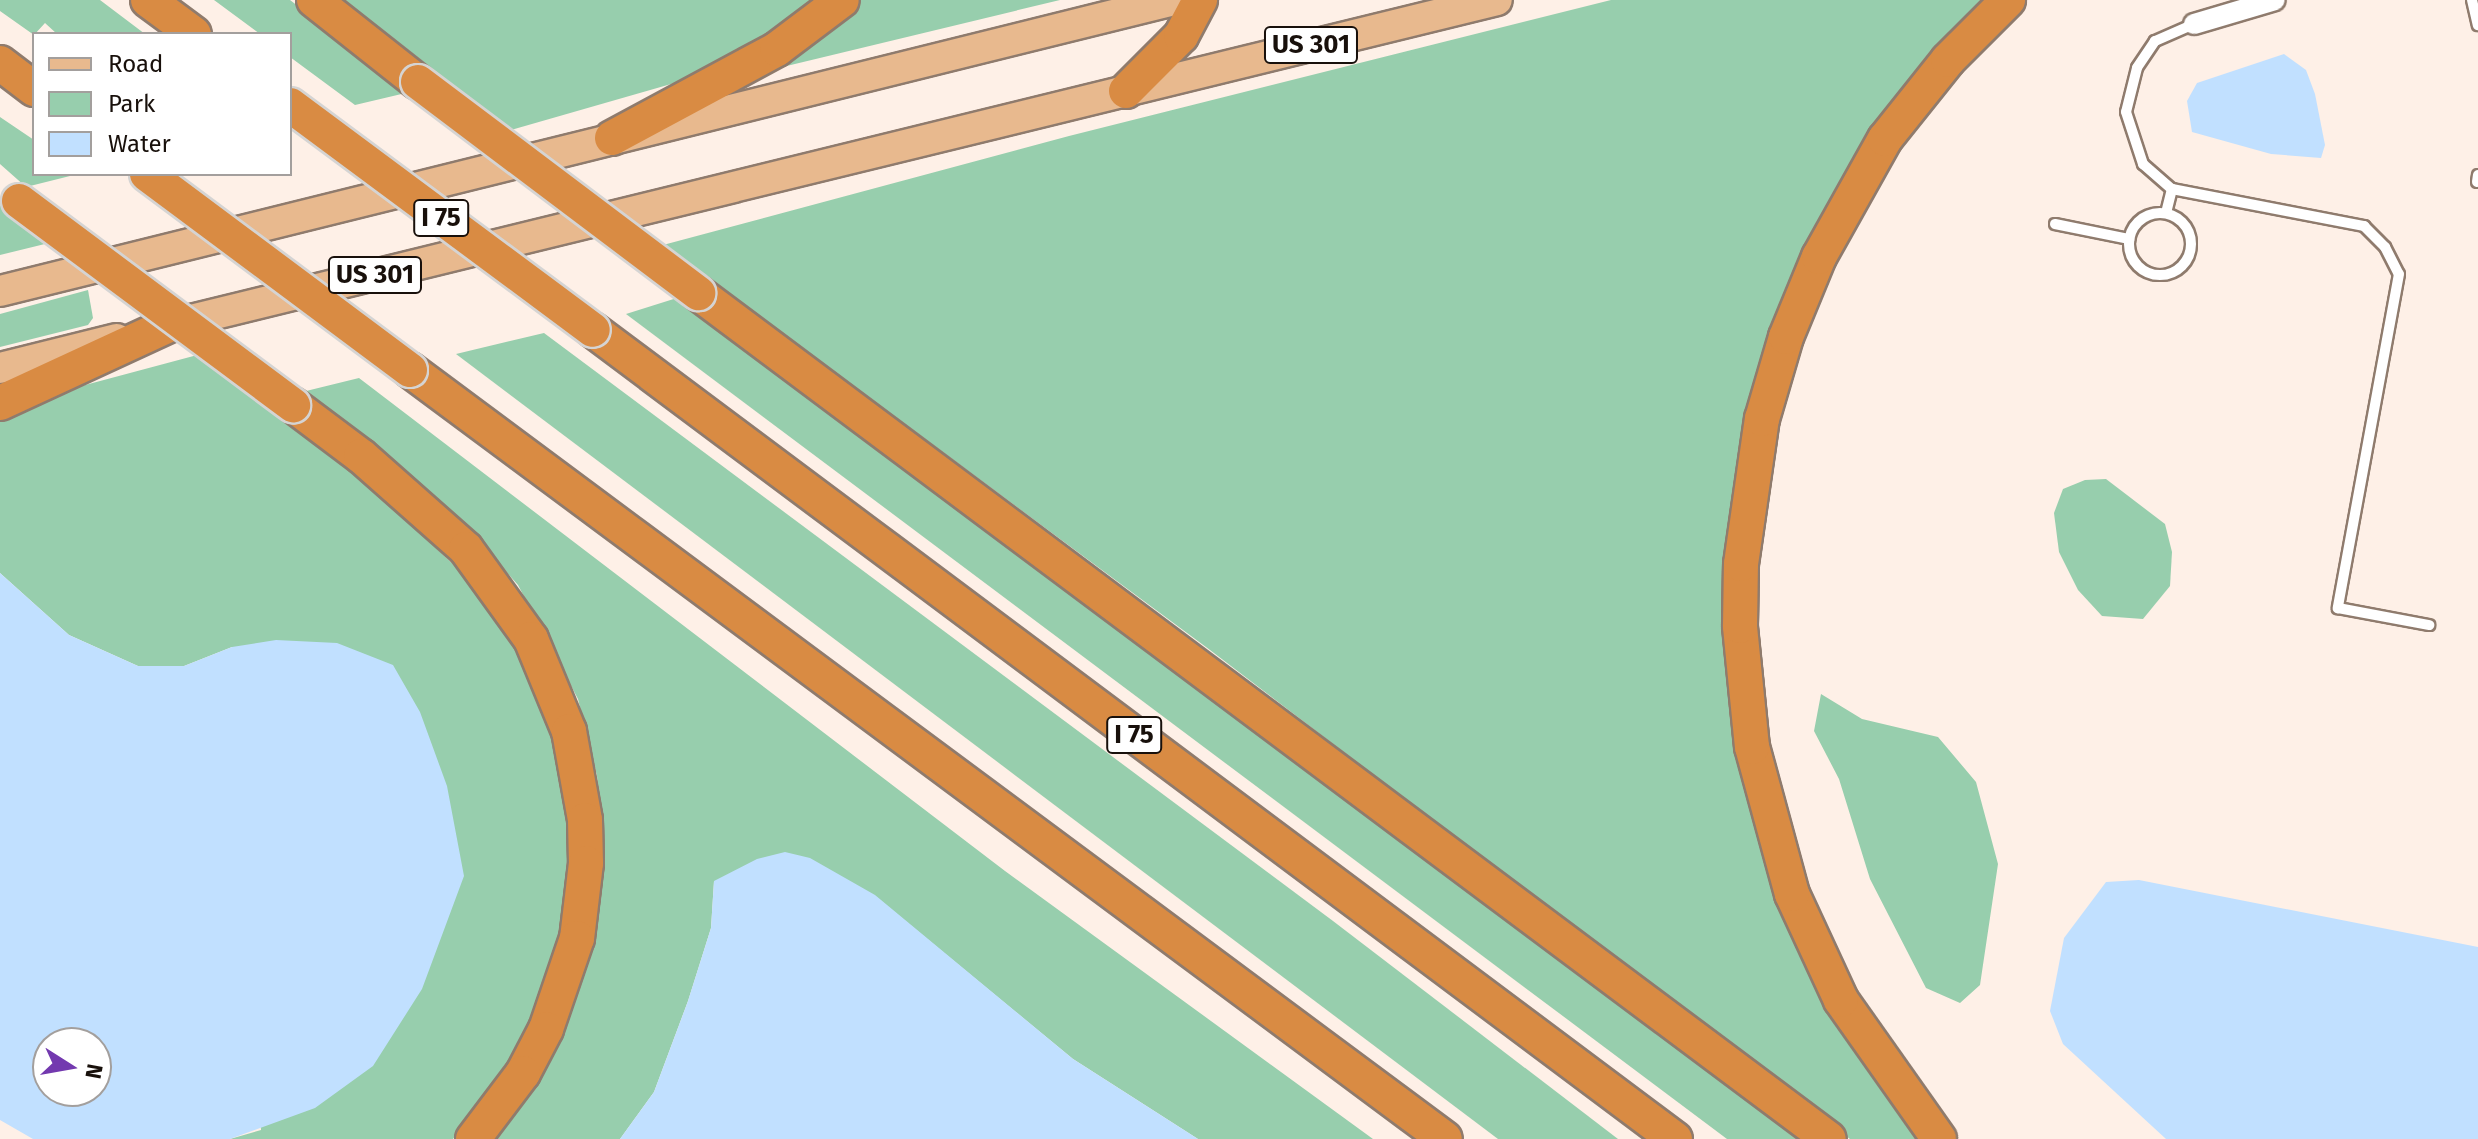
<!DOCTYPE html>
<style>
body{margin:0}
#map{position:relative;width:2478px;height:1139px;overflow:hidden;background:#fef0e7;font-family:"Fira Sans",sans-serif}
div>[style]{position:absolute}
.green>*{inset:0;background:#97cead}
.water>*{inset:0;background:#c1e0ff}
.roads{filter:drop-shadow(2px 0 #8f7b6d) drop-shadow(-2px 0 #8f7b6d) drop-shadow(0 2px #8f7b6d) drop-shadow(0 -2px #8f7b6d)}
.service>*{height:10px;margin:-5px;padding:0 5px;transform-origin:5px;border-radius:5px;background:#fff}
.service>.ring{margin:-5px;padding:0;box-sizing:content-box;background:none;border:10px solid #fff;border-radius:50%}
.minor>*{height:20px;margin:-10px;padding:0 10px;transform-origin:10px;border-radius:10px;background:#fff}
.primary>*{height:30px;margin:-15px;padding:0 15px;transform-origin:15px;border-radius:15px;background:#e8b98e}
.motorway>*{height:34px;margin:-17px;padding:0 17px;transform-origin:17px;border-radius:17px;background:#d98b43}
.bridges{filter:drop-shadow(2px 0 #d5d4d3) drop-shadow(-2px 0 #d5d4d3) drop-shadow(0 2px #d5d4d3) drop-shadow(0 -2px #d5d4d3)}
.motorway-bridge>*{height:34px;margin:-17px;padding:0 17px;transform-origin:17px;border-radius:17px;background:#d98b43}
span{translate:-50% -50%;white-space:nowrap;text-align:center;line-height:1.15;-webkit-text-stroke:6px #fff;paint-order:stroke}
.shield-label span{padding:2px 6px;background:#fff;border:2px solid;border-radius:6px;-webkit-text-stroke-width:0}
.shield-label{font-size:26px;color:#18100b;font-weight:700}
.legend{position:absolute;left:32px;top:32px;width:260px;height:144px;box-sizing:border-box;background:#fff;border:2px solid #a39f9d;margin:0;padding:10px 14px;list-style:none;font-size:24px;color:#18100b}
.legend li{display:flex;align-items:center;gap:16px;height:40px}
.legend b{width:40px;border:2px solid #a39f9d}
.north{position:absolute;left:32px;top:1027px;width:80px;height:80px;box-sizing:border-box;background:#fff;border:2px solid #a39f9d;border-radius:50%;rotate:101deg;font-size:22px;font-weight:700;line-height:32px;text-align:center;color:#18100b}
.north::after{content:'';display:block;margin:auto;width:28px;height:36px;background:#7339af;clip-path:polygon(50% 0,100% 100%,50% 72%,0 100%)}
</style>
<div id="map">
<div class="green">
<div style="clip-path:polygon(0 0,100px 0,145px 34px,57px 34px,45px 23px,34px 35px,0 11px)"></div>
<div style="clip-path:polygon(214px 0,290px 0,410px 92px,355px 105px,290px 57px,290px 34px,260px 34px)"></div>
<div style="clip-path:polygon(344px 0,824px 0,685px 80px,511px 130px)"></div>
<div style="clip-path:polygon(858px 0,1060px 0,770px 70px)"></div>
<div style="clip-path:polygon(1611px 0,1994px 0,1930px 67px,1752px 416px,1755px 800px,1927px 1139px,1850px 1139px,1210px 650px,663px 245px,1069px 136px)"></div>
<div style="clip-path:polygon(0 117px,34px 140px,34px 174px,78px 174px,26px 187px,0 164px)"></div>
<div style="clip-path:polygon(0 205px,53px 242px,0 255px)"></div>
<div style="clip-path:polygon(88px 290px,93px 318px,88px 325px,0 347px,0 314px)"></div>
<div style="clip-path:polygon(680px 297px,1816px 1139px,1727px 1139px,626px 314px)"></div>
<div style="clip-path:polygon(544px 333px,1333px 921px,1618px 1139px,1498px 1139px,456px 354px)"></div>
<div style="clip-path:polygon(201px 354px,389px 503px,458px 569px,518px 650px,554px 739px,569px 832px,562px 935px,517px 1054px,453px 1139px,230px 1139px,261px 1130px,232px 647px,184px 666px,138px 666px,69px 635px,0 573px,0 416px,59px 392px)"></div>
<div style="clip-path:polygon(359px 378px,1005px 871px,1373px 1139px,1198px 1139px,1073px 1059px,875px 896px,714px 881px,711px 928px,688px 1001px,654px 1092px,620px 1139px,495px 1139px,541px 1074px,579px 990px,590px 946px,601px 823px,597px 776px,578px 699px,518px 585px,454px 513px,302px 392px)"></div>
<div style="clip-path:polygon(2106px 479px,2165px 524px,2172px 552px,2170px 586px,2143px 619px,2102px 616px,2078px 590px,2059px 552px,2054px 513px,2063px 489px,2085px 480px)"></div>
<div style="clip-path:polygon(1821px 694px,1862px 719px,1938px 737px,1976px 782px,1998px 864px,1980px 985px,1960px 1003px,1926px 988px,1870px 879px,1839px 779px,1814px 731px)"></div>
</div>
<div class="water">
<div style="clip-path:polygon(2284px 54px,2306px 70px,2315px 94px,2325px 145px,2321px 158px,2271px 154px,2192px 132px,2187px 101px,2197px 83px)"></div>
<div style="clip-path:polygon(evenodd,0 573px,69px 635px,138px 666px,184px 666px,232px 647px,276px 640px,337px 643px,393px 665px,420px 712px,447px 786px,464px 876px,422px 989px,373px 1066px,315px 1108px,230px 1139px,33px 1139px,0 1120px,0 573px,96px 1043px,96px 1091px,48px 1091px,48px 1043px,96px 1043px)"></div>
<div style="clip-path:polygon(785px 852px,810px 858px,875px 895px,1073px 1059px,1198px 1139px,620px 1139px,654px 1092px,688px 1001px,711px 928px,714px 881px,757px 859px)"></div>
<div style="clip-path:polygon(2139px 880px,2478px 947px,2478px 1139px,2166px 1139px,2063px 1044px,2050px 1011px,2064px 938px,2106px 882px)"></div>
</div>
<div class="roads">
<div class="service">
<div style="left:2472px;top:0;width:26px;rotate:77deg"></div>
<div style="left:2194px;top:24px;width:43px;rotate:156.4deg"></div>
<div style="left:2155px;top:41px;width:32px;rotate:124deg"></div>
<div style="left:2137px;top:68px;width:45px;rotate:104deg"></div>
<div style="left:2126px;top:112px;width:55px;rotate:71.9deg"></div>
<div style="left:2143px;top:164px;width:38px;rotate:41deg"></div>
<div style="left:2172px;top:189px;width:196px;rotate:10.9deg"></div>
<div style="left:2364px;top:226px;width:30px;rotate:45deg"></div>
<div style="left:2385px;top:247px;width:30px;rotate:63deg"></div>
<div style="left:2399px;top:274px;width:340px;rotate:100.4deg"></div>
<div style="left:2338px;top:608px;width:93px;rotate:10.6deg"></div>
<div style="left:2477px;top:182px;width:7px;rotate:-82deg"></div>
<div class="ring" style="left:2129px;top:213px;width:52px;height:52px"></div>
<div style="left:2166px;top:213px;width:25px;rotate:-76deg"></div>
<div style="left:2055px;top:224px;width:76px;rotate:11.5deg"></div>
</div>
<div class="minor">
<div style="left:2194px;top:24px;width:84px;rotate:-16.5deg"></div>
</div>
<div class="primary">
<div style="left:0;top:291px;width:1210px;rotate:-13.92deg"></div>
<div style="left:166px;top:326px;width:1370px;rotate:-13.76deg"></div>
<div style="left:0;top:368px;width:120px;rotate:-14deg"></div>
</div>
<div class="motorway">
<div style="left:148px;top:0;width:57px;rotate:36.5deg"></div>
<div style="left:314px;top:0;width:132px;rotate:38.3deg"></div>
<div style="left:0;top:63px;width:43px;rotate:37.4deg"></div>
<div style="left:1126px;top:91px;width:78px;rotate:-45deg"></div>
<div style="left:1181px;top:36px;width:41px;rotate:-62.2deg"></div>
<div style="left:612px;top:138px;width:187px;rotate:-28.3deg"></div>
<div style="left:777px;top:49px;width:81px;rotate:-37deg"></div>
<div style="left:698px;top:293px;width:1412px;rotate:36.8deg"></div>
<div style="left:593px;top:330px;width:1351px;rotate:36.79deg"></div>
<div style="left:410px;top:370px;width:1289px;rotate:36.61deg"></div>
<div style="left:0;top:403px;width:186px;rotate:-24.8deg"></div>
<div style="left:293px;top:405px;width:85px;rotate:36.9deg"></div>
<div style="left:361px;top:456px;width:140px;rotate:41.5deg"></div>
<div style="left:466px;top:549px;width:111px;rotate:54.2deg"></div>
<div style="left:531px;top:639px;width:100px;rotate:67.6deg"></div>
<div style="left:569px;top:731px;width:90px;rotate:79.8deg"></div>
<div style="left:585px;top:820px;width:43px;rotate:88.7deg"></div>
<div style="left:586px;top:863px;width:76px;rotate:96.8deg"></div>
<div style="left:577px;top:938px;width:96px;rotate:108.8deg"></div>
<div style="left:546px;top:1029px;width:50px;rotate:117.6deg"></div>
<div style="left:523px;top:1073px;width:83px;rotate:127.1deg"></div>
<div style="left:1939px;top:1139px;width:170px;rotate:-125.2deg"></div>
<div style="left:1841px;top:1000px;width:117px;rotate:-114.8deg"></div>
<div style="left:1792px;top:894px;width:152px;rotate:-105.2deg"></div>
<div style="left:1752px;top:747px;width:122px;rotate:-95.7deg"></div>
<div style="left:1740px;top:626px;width:62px;rotate:-89.1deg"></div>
<div style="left:1741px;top:564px;width:147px;rotate:-81.8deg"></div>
<div style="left:1762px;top:419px;width:85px;rotate:-73.7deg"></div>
<div style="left:1786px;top:337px;width:87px;rotate:-67.6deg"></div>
<div style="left:1819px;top:257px;width:135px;rotate:-60.8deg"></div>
<div style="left:1885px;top:139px;width:101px;rotate:-51.4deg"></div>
<div style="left:1948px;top:60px;width:85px;rotate:-45deg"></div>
</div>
</div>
<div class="bridges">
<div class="motorway-bridge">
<div style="left:418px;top:82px;width:351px;rotate:37deg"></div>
<div style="left:290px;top:105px;width:377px;rotate:36.6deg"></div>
<div style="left:147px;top:174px;width:328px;rotate:36.7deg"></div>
<div style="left:19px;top:201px;width:342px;rotate:36.7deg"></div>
</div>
</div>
<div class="shield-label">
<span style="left:1311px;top:45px">US 301</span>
<span style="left:441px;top:218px">I 75</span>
<span style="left:375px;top:275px">US 301</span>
<span style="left:1134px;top:735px">I 75</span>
</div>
<ul class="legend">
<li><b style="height:10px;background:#e8b98e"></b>Road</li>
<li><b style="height:22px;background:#97cead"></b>Park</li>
<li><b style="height:22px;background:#c1e0ff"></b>Water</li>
</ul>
<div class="north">N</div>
</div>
